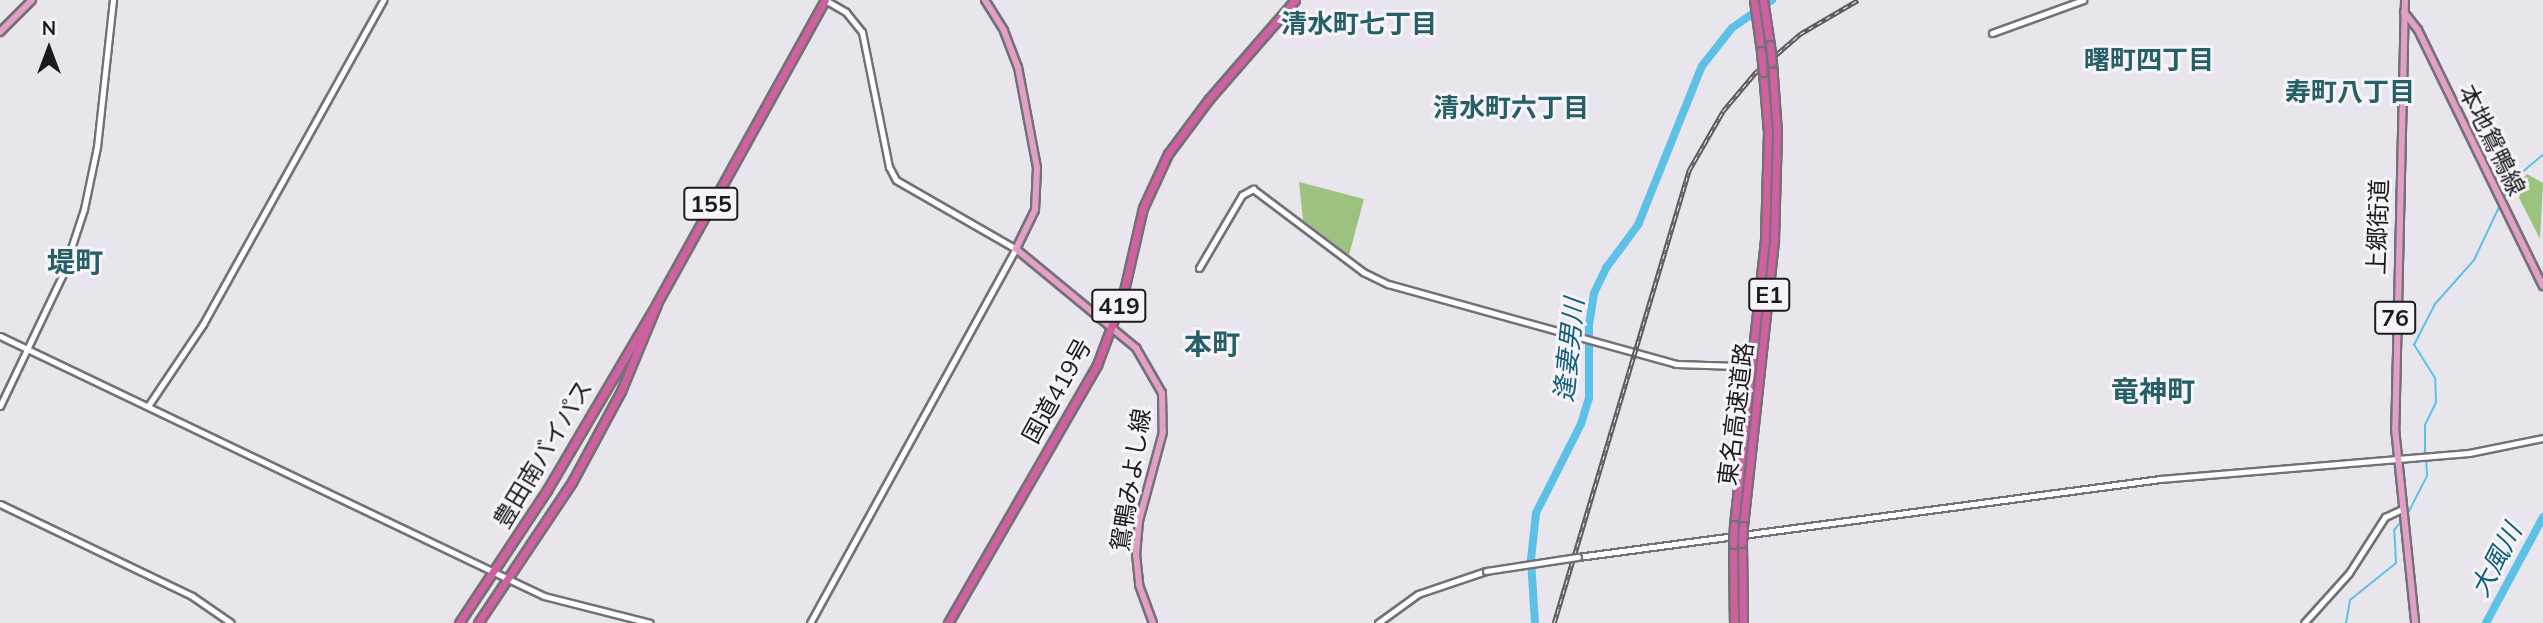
<!DOCTYPE html>
<meta charset="utf-8">
<style>
body{margin:0}
#map{position:relative;width:2543px;height:623px;overflow:hidden;background:#e8e6ec;font-family:Mulish,"Noto Sans JP",sans-serif}
div>[style]{position:absolute}
.green>*{inset:0;background:#9cc27f}
.stream>*{height:2px;margin:-1px;padding:0 1px;transform-origin:1px;border-radius:1px;background:#5dc1e7}
.river>*{height:8px;margin:-4px;padding:0 4px;transform-origin:4px;border-radius:4px;background:#5dc1e7}
.roads{filter:drop-shadow(2px 0 #737176) drop-shadow(-2px 0 #737176) drop-shadow(0 2px #737176) drop-shadow(0 -2px #737176)}
.minor>*{height:5px;margin:-2.5px;padding:0 2.5px;transform-origin:2.5px;border-radius:2.5px;background:#fff}
.major>*{height:6px;margin:-3px;padding:0 3px;transform-origin:3px;border-radius:3px;background:#e2a0c7}
.highway>*{height:7px;margin:-3.5px;padding:0 3.5px;transform-origin:3.5px;border-radius:3.5px;background:#cf61a1}
.rail>*{height:4.5px;margin-top:-2.25px;transform-origin:0;background:repeating-linear-gradient(90deg,#f6f3f9 0 5px,#5d5b5f 0 10px);box-sizing:border-box;border-block:2px solid #5d5b5f}
.bridges{filter:drop-shadow(2px 0 #737176) drop-shadow(-2px 0 #737176) drop-shadow(0 2px #737176) drop-shadow(0 -2px #737176)}
.minor-bridge>*{height:5px;margin:-2.5px;padding:0 2.5px;transform-origin:2.5px;border-radius:2.5px;background:#fff}
.highway-bridge>*{height:7px;margin:-3.5px;padding:0 3.5px;transform-origin:3.5px;border-radius:3.5px;background:#cf61a1}
span{translate:-50% -50%;white-space:nowrap;text-align:center;line-height:1.15;-webkit-text-stroke:6px #f6f3f9;paint-order:stroke}
.shield-label span{padding:2px 5px;background:#f6f3f9;border:2px solid;border-radius:5px;-webkit-text-stroke-width:0}
.shield-label{font-size:23px;color:#1b1a1d;font-weight:700}
.street-label{font-size:24px;color:#1b1a1d}
.neighbourhood-label{font-size:26px;color:#265f67;font-weight:700}
.water-label{font-size:26px;color:#10607b;font-style:italic}
.quarter-label{font-size:28px;color:#265f67;font-weight:700}
.north{position:absolute;left:14px;top:14px;width:70px;height:70px;-webkit-text-stroke:5px #f6f3f9;paint-order:stroke;rotate:0deg;font-size:19px;font-weight:700;line-height:28px;text-align:center;color:#1b1a1d}
.north::after{content:'';display:block;margin:auto;width:24px;height:32px;background:#1b1a1d;clip-path:polygon(50% 0,100% 100%,50% 72%,0 100%)}
</style>
<div id="map">
<div class="green">
<div style="clip-path:polygon(2527px 174px,2543px 183px,2540px 239px,2514px 188px)"></div>
<div style="clip-path:polygon(1299px 182px,1364px 199px,1349px 255px,1303px 220px)"></div>
</div>
<div class="stream">
<div style="left:2504px;top:197px;width:21px;rotate:-61deg"></div>
<div style="left:2514px;top:179px;width:38px;rotate:-40deg"></div>
<div style="left:2425px;top:454px;width:29px;rotate:-90deg"></div>
<div style="left:2425px;top:425px;width:25px;rotate:-64deg"></div>
<div style="left:2436px;top:402px;width:24px;rotate:-92deg"></div>
<div style="left:2435px;top:378px;width:39px;rotate:-122deg"></div>
<div style="left:2414px;top:345px;width:46px;rotate:-62.9deg"></div>
<div style="left:2435px;top:304px;width:59px;rotate:-48.4deg"></div>
<div style="left:2474px;top:260px;width:61px;rotate:-64.7deg"></div>
<div style="left:2407px;top:515px;width:44px;rotate:-62.9deg"></div>
<div style="left:2427px;top:476px;width:17px;rotate:-93deg"></div>
<div style="left:2346px;top:623px;width:23px;rotate:-80deg"></div>
<div style="left:2350px;top:600px;width:59px;rotate:-38.8deg"></div>
<div style="left:2396px;top:563px;width:33px;rotate:-93deg"></div>
<div style="left:2394px;top:530px;width:11px;rotate:-49deg"></div>
</div>
<div class="river">
<div style="left:1535px;top:623px;width:64px;rotate:-93.6deg"></div>
<div style="left:1531px;top:559px;width:46px;rotate:-83.8deg"></div>
<div style="left:1536px;top:513px;width:100px;rotate:-63.2deg"></div>
<div style="left:1581px;top:424px;width:27px;rotate:-73deg"></div>
<div style="left:1589px;top:398px;width:73px;rotate:-90deg"></div>
<div style="left:1589px;top:325px;width:32px;rotate:-81deg"></div>
<div style="left:1594px;top:293px;width:28px;rotate:-64deg"></div>
<div style="left:1606px;top:268px;width:54px;rotate:-53.3deg"></div>
<div style="left:1638px;top:225px;width:171px;rotate:-68.1deg"></div>
<div style="left:1702px;top:66px;width:48px;rotate:-51.7deg"></div>
<div style="left:1732px;top:28px;width:49px;rotate:-35deg"></div>
<div style="left:2486px;top:623px;width:120px;rotate:-61.7deg"></div>
</div>
<div class="roads">
<div class="minor">
<div style="left:1992px;top:33px;width:97px;rotate:-19.9deg"></div>
<div style="left:1199px;top:268px;width:85px;rotate:-59.5deg"></div>
<div style="left:1242px;top:195px;width:13px;rotate:-29deg"></div>
<div style="left:1253px;top:189px;width:138px;rotate:37deg"></div>
<div style="left:1363px;top:272px;width:28px;rotate:26deg"></div>
<div style="left:1388px;top:284px;width:299px;rotate:15.5deg"></div>
<div style="left:1676px;top:364px;width:62px;rotate:1.8deg"></div>
<div style="left:0;top:336px;width:603px;rotate:25.55deg"></div>
<div style="left:544px;top:596px;width:109px;rotate:14.3deg"></div>
<div style="left:0;top:406px;width:144px;rotate:-64.5deg"></div>
<div style="left:62px;top:276px;width:71px;rotate:-71.8deg"></div>
<div style="left:84px;top:209px;width:63px;rotate:-78.2deg"></div>
<div style="left:97px;top:147px;width:148px;rotate:-83.8deg"></div>
<div style="left:148px;top:406px;width:99px;rotate:-56.1deg"></div>
<div style="left:203px;top:324px;width:371px;rotate:-60.9deg"></div>
<div style="left:0;top:504px;width:213px;rotate:25.6deg"></div>
<div style="left:192px;top:596px;width:47px;rotate:34.7deg"></div>
<div style="left:1578px;top:557px;width:587px;rotate:-7.63deg"></div>
<div style="left:2160px;top:479px;width:310px;rotate:-4.8deg"></div>
<div style="left:2469px;top:453px;width:76px;rotate:-11.5deg"></div>
<div style="left:810px;top:623px;width:427px;rotate:-61.2deg"></div>
<div style="left:1016px;top:249px;width:138px;rotate:-150.1deg"></div>
<div style="left:896px;top:180px;width:15px;rotate:-118deg"></div>
<div style="left:889px;top:167px;width:138px;rotate:-101.3deg"></div>
<div style="left:862px;top:32px;width:26px;rotate:-129deg"></div>
<div style="left:846px;top:12px;width:24px;rotate:-150deg"></div>
<div style="left:1378px;top:623px;width:49px;rotate:-35.9deg"></div>
<div style="left:1418px;top:594px;width:72px;rotate:-18.7deg"></div>
<div style="left:2304px;top:623px;width:67px;rotate:-48deg"></div>
<div style="left:2349px;top:573px;width:67px;rotate:-57.3deg"></div>
<div style="left:2385px;top:517px;width:17px;rotate:-25deg"></div>
</div>
<div class="major">
<div style="left:985px;top:0;width:36px;rotate:58deg"></div>
<div style="left:1004px;top:31px;width:39px;rotate:69deg"></div>
<div style="left:1018px;top:67px;width:103px;rotate:79.3deg"></div>
<div style="left:1037px;top:168px;width:42px;rotate:92.7deg"></div>
<div style="left:1035px;top:210px;width:43px;rotate:116deg"></div>
<div style="left:1016px;top:249px;width:156px;rotate:39.5deg"></div>
<div style="left:1136px;top:348px;width:52px;rotate:60deg"></div>
<div style="left:1162px;top:393px;width:39px;rotate:89deg"></div>
<div style="left:1163px;top:432px;width:92px;rotate:105.1deg"></div>
<div style="left:1139px;top:521px;width:33px;rotate:95deg"></div>
<div style="left:1136px;top:554px;width:31px;rotate:84deg"></div>
<div style="left:1139px;top:585px;width:40px;rotate:69.8deg"></div>
<div style="left:2405px;top:0;width:428px;rotate:91.3deg"></div>
<div style="left:2395px;top:428px;width:196px;rotate:84.1deg"></div>
<div style="left:2404px;top:12px;width:23px;rotate:52deg"></div>
<div style="left:2418px;top:30px;width:285px;rotate:64deg"></div>
<div style="left:0;top:32px;width:45px;rotate:-45deg"></div>
</div>
<div class="highway">
<div style="left:1754px;top:0;width:51px;rotate:82.2deg"></div>
<div style="left:1763px;top:0;width:46px;rotate:81.2deg"></div>
<div style="left:1734px;top:525px;width:288px;rotate:-83.8deg"></div>
<div style="left:1765px;top:239px;width:107px;rotate:-88.4deg"></div>
<div style="left:1768px;top:132px;width:60px;rotate:-94.8deg"></div>
<div style="left:1743px;top:526px;width:289px;rotate:-83.8deg"></div>
<div style="left:1774px;top:239px;width:107px;rotate:-88.4deg"></div>
<div style="left:1777px;top:132px;width:69px;rotate:-94.1deg"></div>
<div style="left:1742px;top:543px;width:80px;rotate:89.3deg"></div>
<div style="left:1733px;top:544px;width:79px;rotate:89.3deg"></div>
<div style="left:459px;top:623px;width:159px;rotate:-56.5deg"></div>
<div style="left:547px;top:490px;width:217px;rotate:-59.5deg"></div>
<div style="left:657px;top:303px;width:346px;rotate:-61deg"></div>
<div style="left:478px;top:623px;width:169px;rotate:-56.3deg"></div>
<div style="left:572px;top:482px;width:103px;rotate:-61.7deg"></div>
<div style="left:621px;top:391px;width:94px;rotate:-67.5deg"></div>
<div style="left:948px;top:623px;width:298px;rotate:-60deg"></div>
<div style="left:1097px;top:365px;width:75px;rotate:-69.6deg"></div>
<div style="left:1123px;top:295px;width:89px;rotate:-77.1deg"></div>
<div style="left:1143px;top:208px;width:60px;rotate:-65.2deg"></div>
<div style="left:1168px;top:154px;width:69px;rotate:-53.3deg"></div>
<div style="left:1209px;top:99px;width:131px;rotate:-49deg"></div>
</div>
</div>
<div class="rail">
<div style="left:1554px;top:623px;width:473px;rotate:-73.4deg"></div>
<div style="left:1689px;top:170px;width:68px;rotate:-60deg"></div>
<div style="left:1723px;top:111px;width:50px;rotate:-49.9deg"></div>
<div style="left:1755px;top:73px;width:60px;rotate:-40.9deg"></div>
<div style="left:1800px;top:34px;width:67px;rotate:-30.4deg"></div>
</div>
<div class="bridges">
<div class="minor-bridge">
<div style="left:1486px;top:571px;width:93px;rotate:-8.7deg"></div>
</div>
<div class="highway-bridge">
<div style="left:1770px;top:45px;width:18px;rotate:84deg"></div>
<div style="left:1761px;top:51px;width:21px;rotate:85deg"></div>
<div style="left:1742px;top:543px;width:17px;rotate:-87deg"></div>
<div style="left:1733px;top:544px;width:19px;rotate:-87deg"></div>
</div>
</div>
<div class="shield-label">
<span style="left:711px;top:204px">155</span>
<span style="left:1769px;top:295px">E1</span>
<span style="left:1119px;top:306px">419</span>
<span style="left:2395px;top:318px">76</span>
</div>
<div class="street-label">
<span style="left:2492px;top:140px;rotate:64deg">本地鴛鴨線</span>
<span style="left:2378px;top:227px;rotate:-88deg">上郷街道</span>
<span style="left:1057px;top:391px;rotate:-61deg">国道419号</span>
<span style="left:1736px;top:414px;rotate:-83deg">東名高速道路</span>
<span style="left:543px;top:454px;rotate:-59deg">豊田南バイパス</span>
<span style="left:1131px;top:480px;rotate:-81deg">鴛鴨みよし線</span>
</div>
<div class="neighbourhood-label">
<span style="left:1359px;top:24px">清水町七丁目</span>
<span style="left:2149px;top:60px">曙町四丁目</span>
<span style="left:2350px;top:92px">寿町八丁目</span>
<span style="left:1511px;top:108px">清水町六丁目</span>
</div>
<div class="water-label">
<span style="left:1569px;top:350px;rotate:-84deg">逢妻男川</span>
<span style="left:2496px;top:560px;rotate:-62deg">大風川</span>
</div>
<div class="quarter-label">
<span style="left:75px;top:262px">堤町</span>
<span style="left:1212px;top:344px">本町</span>
<span style="left:2153px;top:391px">竜神町</span>
</div>
<div class="north">N</div>
</div>
